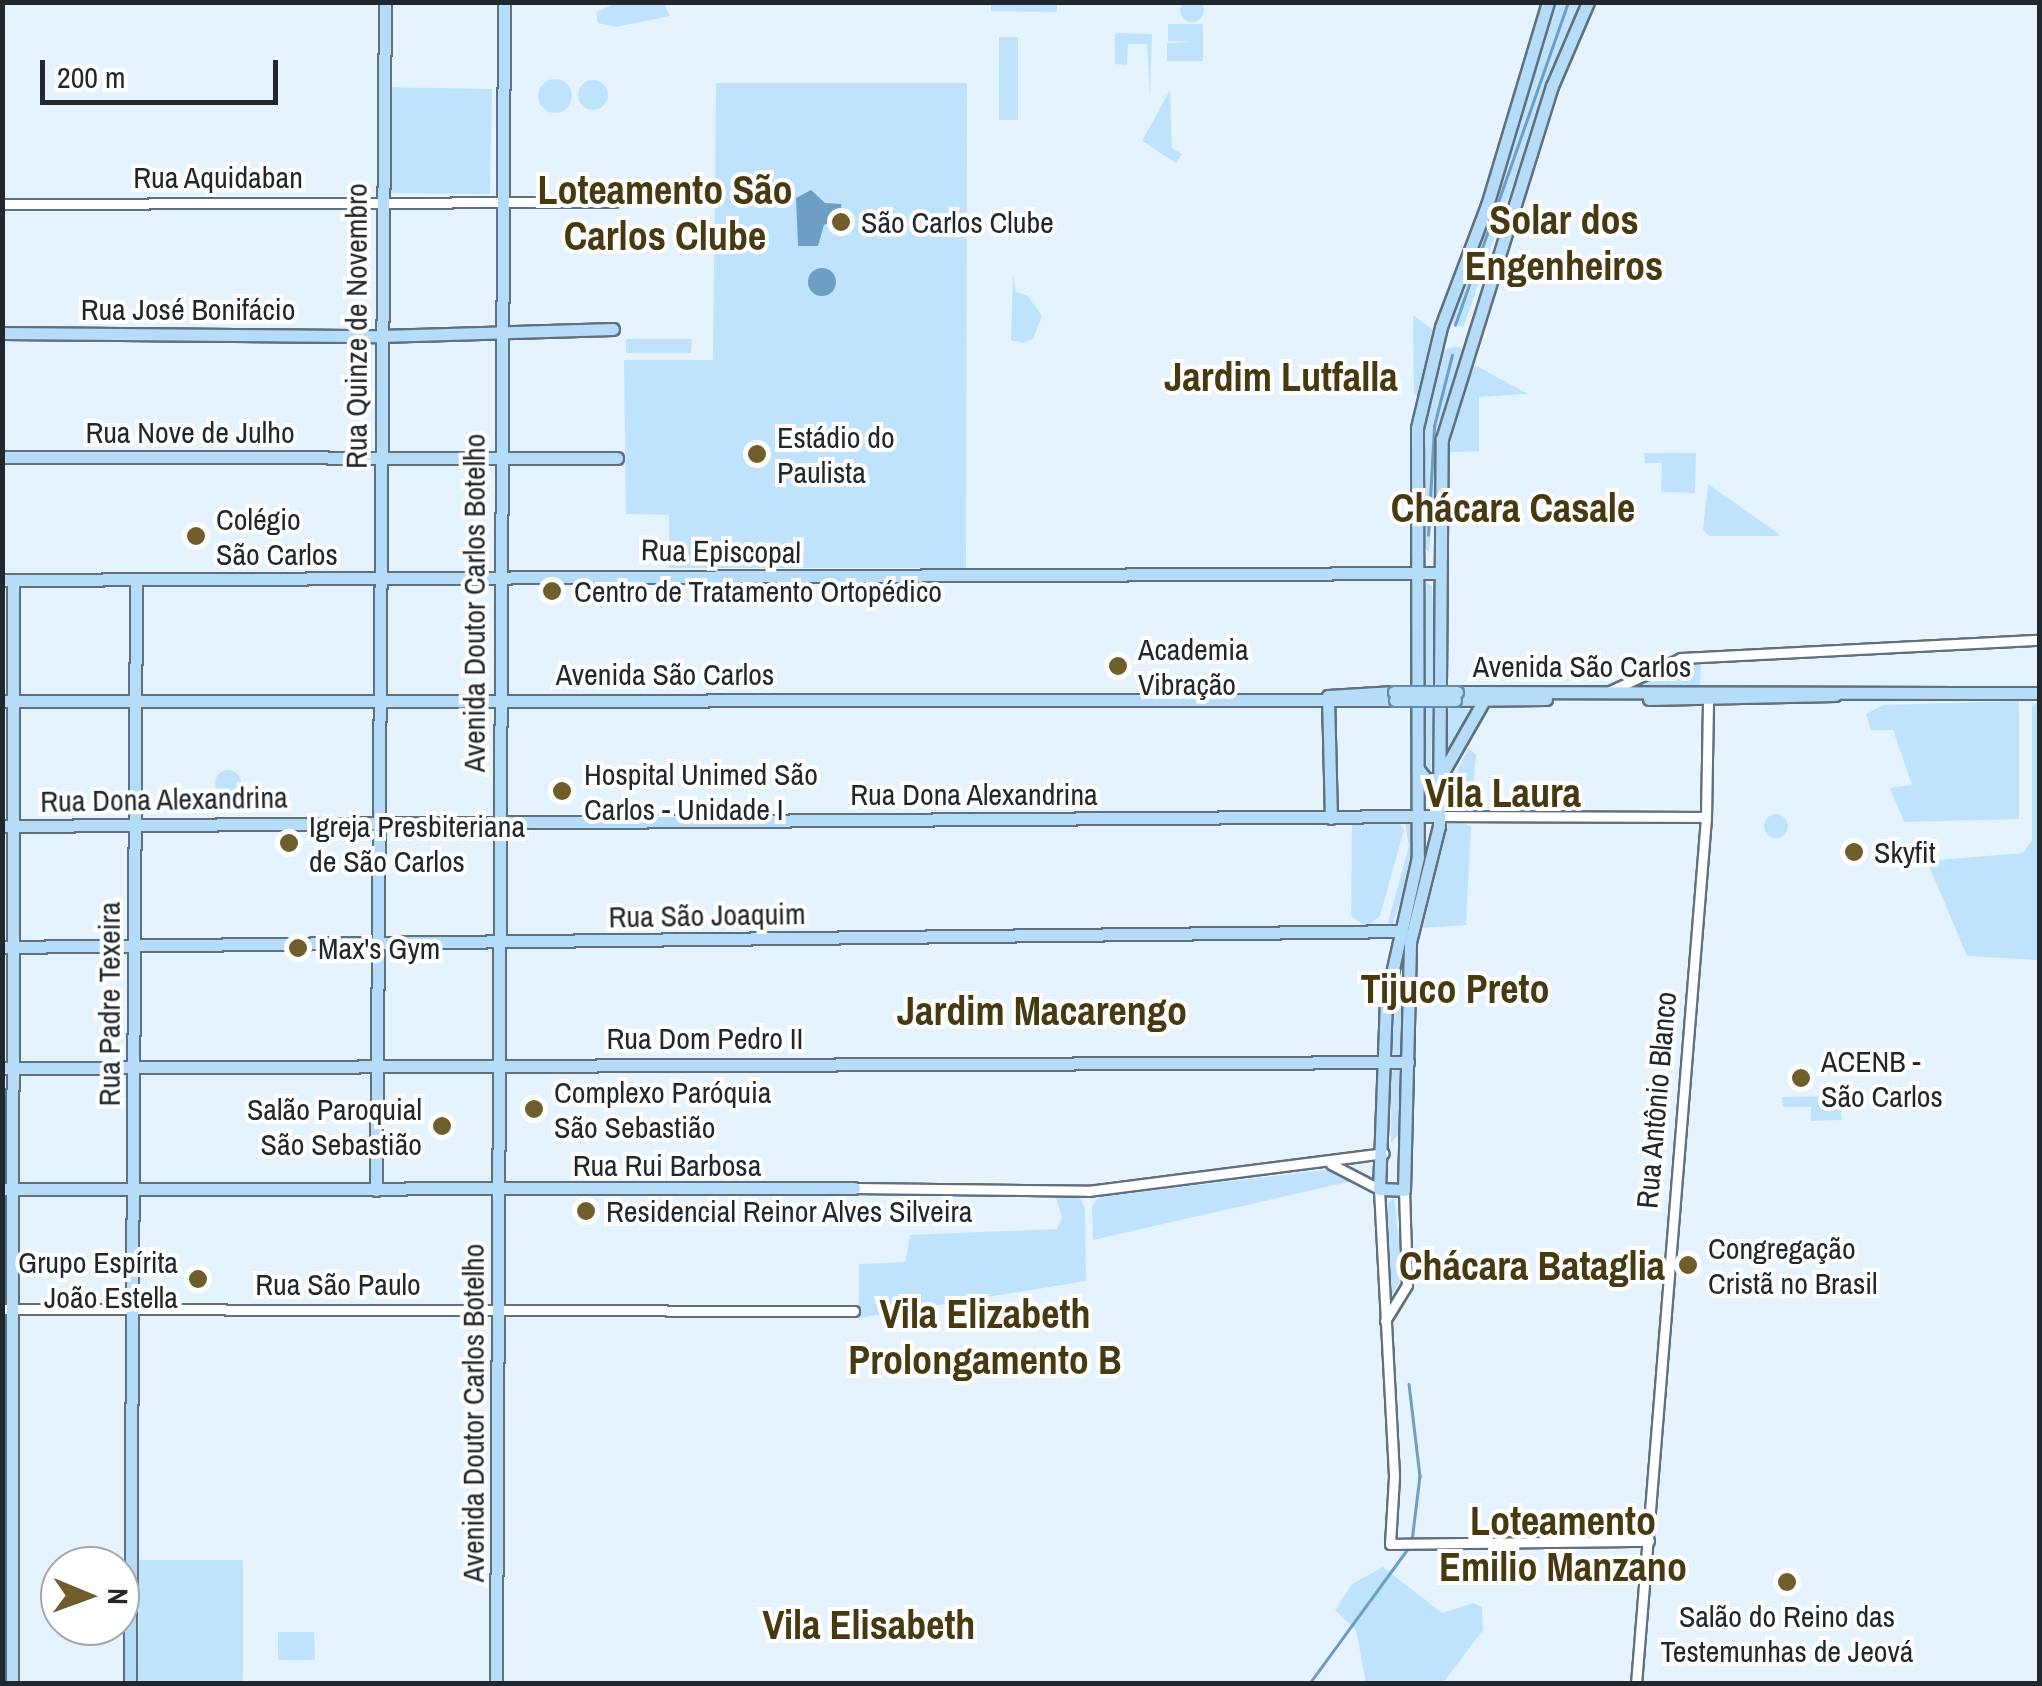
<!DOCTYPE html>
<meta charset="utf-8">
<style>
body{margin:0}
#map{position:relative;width:2042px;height:1686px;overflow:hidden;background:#e5f3ff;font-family:"Archivo Narrow",sans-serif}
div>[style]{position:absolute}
.green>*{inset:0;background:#c0e3fd}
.round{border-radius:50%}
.water>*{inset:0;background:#6d9fc4}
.stream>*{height:2.5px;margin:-1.25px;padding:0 1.25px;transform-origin:1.25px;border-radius:1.25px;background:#6d9fc4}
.roads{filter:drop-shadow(2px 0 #60707c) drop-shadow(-2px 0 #60707c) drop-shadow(0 2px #60707c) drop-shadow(0 -2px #60707c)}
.minor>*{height:9px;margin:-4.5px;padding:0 4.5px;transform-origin:4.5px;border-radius:4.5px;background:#fff}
.major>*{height:11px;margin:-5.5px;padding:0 5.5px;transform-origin:5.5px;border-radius:5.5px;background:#b5dcf8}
.bridges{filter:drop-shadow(2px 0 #618dae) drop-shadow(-2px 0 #618dae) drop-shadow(0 2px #618dae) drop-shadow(0 -2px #618dae)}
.major-bridge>*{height:11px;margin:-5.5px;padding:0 5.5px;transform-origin:5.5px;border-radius:5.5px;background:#b5dcf8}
.dots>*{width:28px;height:28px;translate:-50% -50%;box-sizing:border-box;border:5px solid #fff;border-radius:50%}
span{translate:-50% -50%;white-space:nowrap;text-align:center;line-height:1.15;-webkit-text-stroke:8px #fff;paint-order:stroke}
.street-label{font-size:30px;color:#21282d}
.poi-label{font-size:30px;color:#21282d}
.left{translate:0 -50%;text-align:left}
.right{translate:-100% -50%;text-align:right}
.district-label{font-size:40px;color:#473a11;font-weight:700}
.frame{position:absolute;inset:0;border:5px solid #21282d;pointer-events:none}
.north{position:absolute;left:40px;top:1546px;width:100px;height:100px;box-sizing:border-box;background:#fff;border:2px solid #a6a9ab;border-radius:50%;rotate:91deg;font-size:28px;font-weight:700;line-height:40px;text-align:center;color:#21282d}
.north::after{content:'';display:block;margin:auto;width:35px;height:45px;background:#6f5e2c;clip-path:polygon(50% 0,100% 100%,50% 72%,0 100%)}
.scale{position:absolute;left:40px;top:60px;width:238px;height:45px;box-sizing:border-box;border:5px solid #21282d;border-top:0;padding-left:12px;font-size:30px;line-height:35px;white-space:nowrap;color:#21282d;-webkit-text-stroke:8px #fff;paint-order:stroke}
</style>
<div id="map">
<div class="green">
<div class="round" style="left:1180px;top:-2px;width:24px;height:24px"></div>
<div style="clip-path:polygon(619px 2px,664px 3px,670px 16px,616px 27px,598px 23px,596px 12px)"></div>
<div style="clip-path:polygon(991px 3px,1057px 3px,1057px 12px,991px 11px)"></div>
<div style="clip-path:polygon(1555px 3px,1583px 3px,1560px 50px,1463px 328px,1448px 320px)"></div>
<div style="clip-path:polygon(1168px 24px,1203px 24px,1203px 61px,1167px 61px,1167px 43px,1195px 42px,1168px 41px)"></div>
<div style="clip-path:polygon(1115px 33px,1152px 34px,1150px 98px,1147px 44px,1128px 44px,1127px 65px,1115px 64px)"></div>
<div style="clip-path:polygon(999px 37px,1018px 37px,1018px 120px,999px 120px)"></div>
<div class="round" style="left:538px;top:79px;width:34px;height:34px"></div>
<div class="round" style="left:578px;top:80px;width:30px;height:30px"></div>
<div style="clip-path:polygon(716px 83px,967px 83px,966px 568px,669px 568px,669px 515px,626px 514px,624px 360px,713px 360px)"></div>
<div style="clip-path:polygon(390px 87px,492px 89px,490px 194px,388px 193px)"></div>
<div style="clip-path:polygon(1170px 90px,1172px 148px,1182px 154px,1176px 163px,1142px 141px)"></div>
<div style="clip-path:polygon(1013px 274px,1016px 292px,1028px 296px,1042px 316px,1033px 339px,1023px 343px,1011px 340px)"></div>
<div style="clip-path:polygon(1413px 315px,1437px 333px,1418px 397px,1414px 394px)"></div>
<div style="clip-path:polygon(626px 339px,692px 339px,691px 353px,626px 353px)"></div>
<div style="clip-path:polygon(1456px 346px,1464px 350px,1439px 441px,1429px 552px,1423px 548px,1423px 420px,1444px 350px)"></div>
<div style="clip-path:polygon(1477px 366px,1528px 394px,1479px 397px,1479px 451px,1449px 452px,1458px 399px,1469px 368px)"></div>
<div style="clip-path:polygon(1644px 453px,1696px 453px,1695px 493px,1661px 492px,1662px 463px,1645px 463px)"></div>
<div style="clip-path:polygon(1708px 484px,1779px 534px,1780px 536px,1709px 536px,1703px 529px)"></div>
<div style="clip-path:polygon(1426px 582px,1432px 586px,1434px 633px,1431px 773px,1424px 763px)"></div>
<div style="clip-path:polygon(1701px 664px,1700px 685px,1634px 685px,1679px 666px)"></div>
<div style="clip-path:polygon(2019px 701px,2019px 819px,1904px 822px,1890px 788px,1912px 785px,1893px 730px,1871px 730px,1866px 714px,1883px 705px)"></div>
<div style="clip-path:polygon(2039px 702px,2040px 702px,2039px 1007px,2037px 960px,1967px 956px,1927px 861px,2023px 853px,2032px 840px,2032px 705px)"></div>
<div style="clip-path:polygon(1452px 705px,1470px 710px,1444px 761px,1445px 713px)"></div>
<div style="clip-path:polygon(1468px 748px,1476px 754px,1472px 805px,1458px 812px,1448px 792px)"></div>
<div class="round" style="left:215px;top:770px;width:26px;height:26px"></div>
<div class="round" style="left:1764px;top:814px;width:24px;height:24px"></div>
<div style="clip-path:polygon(1449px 820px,1471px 826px,1466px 925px,1423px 928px)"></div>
<div style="clip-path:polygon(1412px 822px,1413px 867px,1392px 926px,1388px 922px,1409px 846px,1405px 823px)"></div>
<div style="clip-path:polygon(1352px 824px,1400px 824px,1404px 830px,1380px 916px,1366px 927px,1351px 916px)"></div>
<div style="clip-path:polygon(1391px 1008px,1403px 1008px,1400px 1057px,1390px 1053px)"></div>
<div style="clip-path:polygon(1399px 1066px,1400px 1132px,1391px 1143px,1391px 1073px)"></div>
<div style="clip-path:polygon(1840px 1096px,1842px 1120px,1811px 1121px,1811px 1107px,1783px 1107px,1782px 1097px)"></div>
<div style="clip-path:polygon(1333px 1169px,1357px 1180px,1093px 1240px,1092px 1205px,1100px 1197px)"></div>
<div style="clip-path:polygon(1055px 1195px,1080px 1197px,1085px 1209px,1086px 1281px,859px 1318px,859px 1264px,905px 1262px,910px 1235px,1057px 1229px,1062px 1217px)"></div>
<div style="clip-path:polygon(1394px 1197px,1403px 1276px,1389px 1300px,1383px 1209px)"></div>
<div style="clip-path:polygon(139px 1560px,243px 1560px,243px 1683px,138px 1683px)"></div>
<div style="clip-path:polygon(1383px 1567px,1442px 1613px,1473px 1603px,1482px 1607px,1483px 1630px,1443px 1683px,1366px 1683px,1356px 1630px,1335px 1610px,1352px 1584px)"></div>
<div style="clip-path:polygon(278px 1632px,314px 1632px,315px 1660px,278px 1660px)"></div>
</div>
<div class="water">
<div style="clip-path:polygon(811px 190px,825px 203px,841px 204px,842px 216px,824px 225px,818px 246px,798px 246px,796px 198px)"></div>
<div class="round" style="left:808px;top:268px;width:28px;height:28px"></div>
</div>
<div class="stream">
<div style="left:1455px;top:325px;width:342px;rotate:-70.7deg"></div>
<div style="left:1428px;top:535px;width:109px;rotate:-86.8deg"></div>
<div style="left:1434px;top:426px;width:73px;rotate:-75.8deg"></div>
<div style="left:1409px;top:1384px;width:93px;rotate:83.2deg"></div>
<div style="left:1420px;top:1476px;width:65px;rotate:97deg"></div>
<div style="left:1309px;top:1684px;width:168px;rotate:-53.9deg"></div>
</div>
<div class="roads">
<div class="minor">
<div style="left:2px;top:204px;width:612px;rotate:-0.19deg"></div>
<div style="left:1610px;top:691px;width:78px;rotate:-24.9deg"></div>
<div style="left:1681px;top:658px;width:359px;rotate:-2.9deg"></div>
<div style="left:1439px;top:816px;width:267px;rotate:0.2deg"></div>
<div style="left:1331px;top:1164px;width:54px;rotate:27.5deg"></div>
<div style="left:1379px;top:1189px;width:288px;rotate:87deg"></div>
<div style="left:1394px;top:1477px;width:67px;rotate:93.4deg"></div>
<div style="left:1390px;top:1544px;width:259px;rotate:-0.7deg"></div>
<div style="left:854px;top:1188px;width:234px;rotate:0.7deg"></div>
<div style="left:1088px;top:1191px;width:298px;rotate:-7.3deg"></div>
<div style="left:2px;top:1309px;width:852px;rotate:0.13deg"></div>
<div style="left:1385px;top:1321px;width:42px;rotate:-58.6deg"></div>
<div style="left:1407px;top:1285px;width:95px;rotate:-91.8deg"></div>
<div style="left:1636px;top:1684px;width:870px;rotate:-85.38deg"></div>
<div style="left:1706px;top:817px;width:118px;rotate:-89deg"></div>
</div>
<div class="major">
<div style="left:1548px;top:2px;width:212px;rotate:106.7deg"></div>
<div style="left:1487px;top:205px;width:130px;rotate:110.7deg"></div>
<div style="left:1441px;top:327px;width:104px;rotate:103.4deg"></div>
<div style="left:1417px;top:428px;width:429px;rotate:89.9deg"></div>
<div style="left:1418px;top:857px;width:147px;rotate:102.6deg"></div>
<div style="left:1386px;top:1000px;width:189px;rotate:92.1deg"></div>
<div style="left:1379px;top:1189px;width:25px;rotate:2deg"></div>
<div style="left:1404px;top:1190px;width:248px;rotate:-88.6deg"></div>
<div style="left:1410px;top:942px;width:120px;rotate:-76deg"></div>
<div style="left:1439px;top:826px;width:387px;rotate:-89.6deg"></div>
<div style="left:1442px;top:439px;width:370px;rotate:-72.7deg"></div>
<div style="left:1552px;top:86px;width:91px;rotate:-66.8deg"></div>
<div style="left:2px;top:333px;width:378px;rotate:0.5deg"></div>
<div style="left:380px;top:336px;width:233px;rotate:-1.7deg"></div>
<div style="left:2px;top:457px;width:615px;rotate:0.09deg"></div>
<div style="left:2px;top:580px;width:1436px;rotate:-0.28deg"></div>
<div style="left:1457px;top:692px;width:583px;rotate:0.1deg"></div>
<div style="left:1328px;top:696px;width:122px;rotate:88.6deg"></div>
<div style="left:1328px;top:696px;width:66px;rotate:-3.5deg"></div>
<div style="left:1649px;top:699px;width:186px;rotate:-1.2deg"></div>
<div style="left:1455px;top:700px;width:91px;rotate:-0.6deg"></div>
<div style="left:2px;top:701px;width:1393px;rotate:-0.04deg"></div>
<div style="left:1418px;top:769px;width:13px;rotate:51deg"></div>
<div style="left:1426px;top:779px;width:13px"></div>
<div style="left:1439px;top:779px;width:91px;rotate:-60.3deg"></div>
<div style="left:2px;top:826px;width:1437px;rotate:-0.4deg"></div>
<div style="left:2px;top:947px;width:1400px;rotate:-0.65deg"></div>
<div style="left:2px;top:1068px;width:1406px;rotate:-0.24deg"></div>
<div style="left:2px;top:1189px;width:852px;rotate:-0.07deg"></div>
<div style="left:376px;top:1190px;width:1188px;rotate:-89.57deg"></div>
<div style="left:12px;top:1684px;width:1104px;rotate:-89.95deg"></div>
<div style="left:130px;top:1684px;width:1105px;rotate:-89.69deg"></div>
<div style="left:496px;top:1684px;width:1682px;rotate:-89.73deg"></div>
</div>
</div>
<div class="bridges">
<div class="major-bridge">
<div style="left:1394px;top:692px;width:63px"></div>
<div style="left:1395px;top:700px;width:60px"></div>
</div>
</div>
<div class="dots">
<div style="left:841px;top:222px;background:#6f5e2c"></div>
<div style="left:757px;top:454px;background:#6f5e2c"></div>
<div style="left:196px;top:536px;background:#6f5e2c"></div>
<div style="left:552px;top:591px;background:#6f5e2c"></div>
<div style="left:1118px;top:666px;background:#6f5e2c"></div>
<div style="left:562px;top:791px;background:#6f5e2c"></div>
<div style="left:289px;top:843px;background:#6f5e2c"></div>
<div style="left:1854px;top:852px;background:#6f5e2c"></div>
<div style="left:298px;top:948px;background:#6f5e2c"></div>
<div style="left:1801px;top:1078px;background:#6f5e2c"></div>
<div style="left:534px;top:1109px;background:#6f5e2c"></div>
<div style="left:442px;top:1126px;background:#6f5e2c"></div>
<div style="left:586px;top:1211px;background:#6f5e2c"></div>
<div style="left:1688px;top:1265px;background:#6f5e2c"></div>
<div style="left:198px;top:1279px;background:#6f5e2c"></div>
<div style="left:1787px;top:1582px;background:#6f5e2c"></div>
</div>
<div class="street-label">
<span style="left:218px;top:177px">Rua Aquidaban</span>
<span style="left:188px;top:309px">Rua José Bonifácio</span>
<span style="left:356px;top:326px;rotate:-90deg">Rua Quinze de Novembro</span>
<span style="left:190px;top:432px">Rua Nove de Julho</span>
<span style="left:721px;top:551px;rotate:1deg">Rua Episcopal</span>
<span style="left:474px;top:603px;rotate:-90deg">Avenida Doutor Carlos Botelho</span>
<span style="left:1582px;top:666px">Avenida São Carlos</span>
<span style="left:665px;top:674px">Avenida São Carlos</span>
<span style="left:974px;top:794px">Rua Dona Alexandrina</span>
<span style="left:164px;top:799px;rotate:-1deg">Rua Dona Alexandrina</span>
<span style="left:707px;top:915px;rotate:-1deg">Rua São Joaquim</span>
<span style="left:109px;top:1004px;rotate:-90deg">Rua Padre Texeira</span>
<span style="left:705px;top:1038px">Rua Dom Pedro II</span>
<span style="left:1656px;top:1100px;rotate:-85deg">Rua Antônio Blanco</span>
<span style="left:667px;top:1165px">Rua Rui Barbosa</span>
<span style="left:338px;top:1284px">Rua São Paulo</span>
<span style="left:473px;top:1413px;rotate:-90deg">Avenida Doutor Carlos Botelho</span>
</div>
<div class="poi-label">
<span class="left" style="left:861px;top:222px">São Carlos Clube</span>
<span class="left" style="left:777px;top:454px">Estádio do<br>Paulista</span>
<span class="left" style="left:216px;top:536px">Colégio<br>São Carlos</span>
<span class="left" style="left:574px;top:591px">Centro de Tratamento Ortopédico</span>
<span class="left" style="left:1138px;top:666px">Academia<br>Vibração</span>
<span class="left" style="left:584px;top:791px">Hospital Unimed São<br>Carlos - Unidade I</span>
<span class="left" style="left:309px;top:843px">Igreja Presbiteriana<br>de São Carlos</span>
<span class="left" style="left:1874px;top:852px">Skyfit</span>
<span class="left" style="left:318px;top:948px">Max's Gym</span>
<span class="left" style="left:1821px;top:1078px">ACENB -<br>São Carlos</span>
<span class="left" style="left:554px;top:1109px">Complexo Paróquia<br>São Sebastião</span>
<span class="right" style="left:422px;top:1126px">Salão Paroquial<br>São Sebastião</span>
<span class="left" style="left:606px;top:1211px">Residencial Reinor Alves Silveira</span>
<span class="left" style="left:1708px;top:1265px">Congregação<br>Cristã no Brasil</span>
<span class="right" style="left:178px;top:1279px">Grupo Espírita<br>João Estella</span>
<span style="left:1787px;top:1633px">Salão do Reino das<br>Testemunhas de Jeová</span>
</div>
<div class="district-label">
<span style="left:665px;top:213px">Loteamento São<br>Carlos Clube</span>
<span style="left:1564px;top:243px">Solar dos<br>Engenheiros</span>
<span style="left:1281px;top:377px">Jardim Lutfalla</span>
<span style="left:1513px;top:508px">Chácara Casale</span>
<span style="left:1503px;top:793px">Vila Laura</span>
<span style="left:1455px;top:989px">Tijuco Preto</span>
<span style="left:1042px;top:1011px">Jardim Macarengo</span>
<span style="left:1532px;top:1266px">Chácara Bataglia</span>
<span style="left:985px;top:1337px">Vila Elizabeth<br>Prolongamento B</span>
<span style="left:1563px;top:1544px">Loteamento<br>Emilio Manzano</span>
<span style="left:869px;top:1625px">Vila Elisabeth</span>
</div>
<div class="frame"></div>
<div class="north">N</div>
<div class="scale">200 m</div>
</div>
